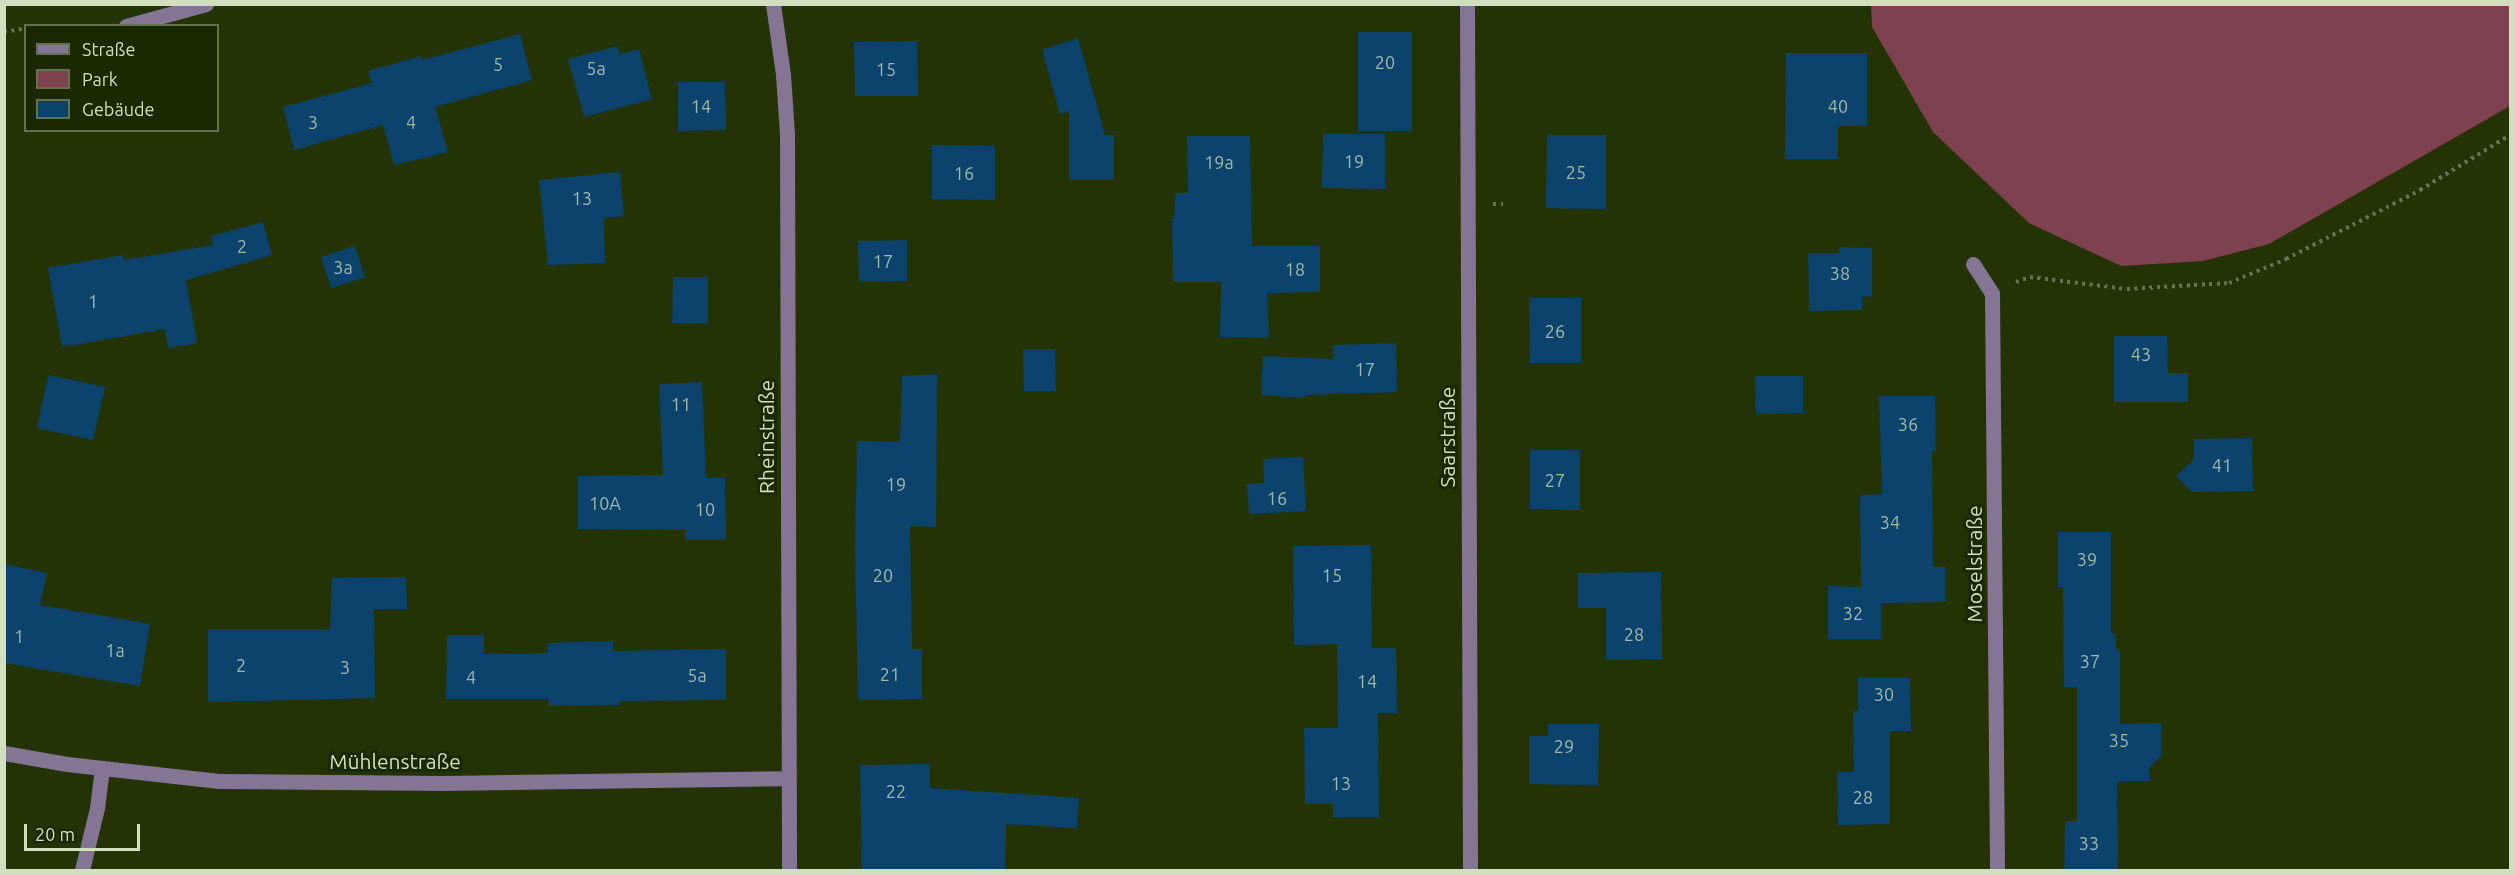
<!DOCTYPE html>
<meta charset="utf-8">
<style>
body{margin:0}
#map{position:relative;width:2515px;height:875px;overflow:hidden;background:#243304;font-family:Ubuntu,sans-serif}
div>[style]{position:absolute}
.green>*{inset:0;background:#7e414f}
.building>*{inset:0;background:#0c436c}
.path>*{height:4px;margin-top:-2px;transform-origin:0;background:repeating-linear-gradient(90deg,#66754c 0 3px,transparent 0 7.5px)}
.minor>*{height:15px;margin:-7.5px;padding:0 7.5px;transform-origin:7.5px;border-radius:7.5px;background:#847595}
span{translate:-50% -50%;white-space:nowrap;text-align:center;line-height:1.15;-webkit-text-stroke:6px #1a2900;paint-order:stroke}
.number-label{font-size:18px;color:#a0b8aa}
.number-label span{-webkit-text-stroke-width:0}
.street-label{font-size:21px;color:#d1dfbf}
.frame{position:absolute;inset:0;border:6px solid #d1dfbf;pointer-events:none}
.legend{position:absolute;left:24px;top:24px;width:195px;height:108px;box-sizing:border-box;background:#1a2900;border:2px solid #63724c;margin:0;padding:8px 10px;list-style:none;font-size:18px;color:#d1dfbf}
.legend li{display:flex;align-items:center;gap:12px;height:30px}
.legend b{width:30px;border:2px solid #63724c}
.scale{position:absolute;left:24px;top:824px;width:116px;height:27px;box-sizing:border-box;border:3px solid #d1dfbf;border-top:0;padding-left:8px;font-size:18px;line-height:21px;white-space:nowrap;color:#d1dfbf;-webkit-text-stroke:4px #1a2900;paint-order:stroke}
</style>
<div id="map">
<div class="green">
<div style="clip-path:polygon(1871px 5px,2510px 5px,2510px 106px,2269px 244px,2203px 261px,2121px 266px,2029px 223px,1933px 132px,1872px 27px)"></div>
</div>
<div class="building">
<div style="clip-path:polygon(1358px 32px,1412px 32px,1412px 131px,1358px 131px)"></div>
<div style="clip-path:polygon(520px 34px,532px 80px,435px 107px,448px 152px,394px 165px,383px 125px,294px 150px,283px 107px,372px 83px,368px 71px,421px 56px,422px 60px)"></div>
<div style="clip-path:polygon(1078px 38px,1105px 135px,1114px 135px,1114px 180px,1069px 180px,1069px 111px,1060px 114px,1042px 50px)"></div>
<div style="clip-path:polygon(917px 41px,918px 96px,855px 96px,854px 42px)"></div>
<div style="clip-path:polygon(617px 46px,620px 54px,639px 49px,652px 99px,584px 117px,568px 59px)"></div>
<div style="clip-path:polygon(1786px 53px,1867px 53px,1867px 126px,1838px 126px,1838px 159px,1785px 159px)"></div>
<div style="clip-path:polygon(678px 82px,725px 82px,726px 130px,678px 131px)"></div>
<div style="clip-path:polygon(1323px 134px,1385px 134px,1385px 189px,1322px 188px)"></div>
<div style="clip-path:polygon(1547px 135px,1606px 135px,1606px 209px,1546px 208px)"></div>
<div style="clip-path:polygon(1187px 136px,1250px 136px,1252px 246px,1320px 246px,1320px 292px,1267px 293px,1269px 338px,1220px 337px,1221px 282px,1173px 282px,1172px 219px,1174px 219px,1175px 193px,1188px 193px)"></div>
<div style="clip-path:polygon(932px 145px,995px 146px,995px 200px,932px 199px)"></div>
<div style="clip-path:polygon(620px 172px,624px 216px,604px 218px,605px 263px,548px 265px,539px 180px)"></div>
<div style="clip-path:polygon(263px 222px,272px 255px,186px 280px,197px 343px,168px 348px,165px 329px,62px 347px,48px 268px,123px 255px,124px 260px,213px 245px,211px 236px)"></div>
<div style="clip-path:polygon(907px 240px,907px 281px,859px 282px,858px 241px)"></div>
<div style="clip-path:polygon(355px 246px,365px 277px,331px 288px,321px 257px)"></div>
<div style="clip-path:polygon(1839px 247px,1872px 248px,1872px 297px,1863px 296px,1862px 310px,1809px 311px,1808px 253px,1839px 253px)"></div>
<div style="clip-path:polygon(673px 277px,708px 277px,708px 324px,672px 323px)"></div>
<div style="clip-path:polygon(1529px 298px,1581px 298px,1581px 363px,1530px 363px)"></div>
<div style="clip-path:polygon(2114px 336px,2167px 336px,2168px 373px,2188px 373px,2188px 402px,2114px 402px)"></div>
<div style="clip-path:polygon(1396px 343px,1397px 392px,1305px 395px,1304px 398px,1261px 395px,1263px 356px,1333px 359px,1333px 345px)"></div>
<div style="clip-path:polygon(1023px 349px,1055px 349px,1056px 391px,1024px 391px)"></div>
<div style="clip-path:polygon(937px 374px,936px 527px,910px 526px,912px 649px,922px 649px,922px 699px,858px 700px,855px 552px,857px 441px,900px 442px,902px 376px)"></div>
<div style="clip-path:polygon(48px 375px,105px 387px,93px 440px,37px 428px)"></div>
<div style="clip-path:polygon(1755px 376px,1803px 376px,1803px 413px,1756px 414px)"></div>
<div style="clip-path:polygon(702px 382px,706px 478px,725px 478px,726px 540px,685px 540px,685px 530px,578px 529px,578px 476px,663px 475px,659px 384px)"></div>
<div style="clip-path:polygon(1879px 396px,1935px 396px,1936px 451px,1932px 451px,1933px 567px,1945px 567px,1945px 602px,1881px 603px,1881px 639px,1828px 639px,1828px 586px,1861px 587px,1860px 495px,1882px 494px)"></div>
<div style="clip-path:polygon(2252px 438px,2253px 491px,2192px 492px,2176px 476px,2194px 459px,2194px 439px)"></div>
<div style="clip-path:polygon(1530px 450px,1580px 450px,1580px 510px,1530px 509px)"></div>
<div style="clip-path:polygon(1303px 457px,1306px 511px,1249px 514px,1247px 484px,1264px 483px,1263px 459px)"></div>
<div style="clip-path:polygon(2058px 532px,2111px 532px,2111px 634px,2116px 634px,2116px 649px,2120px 650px,2120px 724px,2161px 723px,2161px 756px,2149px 768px,2150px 781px,2117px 781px,2118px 870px,2064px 870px,2065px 821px,2077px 821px,2077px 687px,2064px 687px,2063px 587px,2058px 587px)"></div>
<div style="clip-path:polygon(1371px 545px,1372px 648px,1396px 648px,1397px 713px,1378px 713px,1379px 817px,1333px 817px,1333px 804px,1305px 804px,1304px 728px,1338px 728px,1337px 644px,1294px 645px,1293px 546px)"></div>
<div style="clip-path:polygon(4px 564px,47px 573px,40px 605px,150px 624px,140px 686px,4px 663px)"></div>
<div style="clip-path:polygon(1661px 572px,1662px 659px,1606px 660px,1606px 608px,1578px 608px,1578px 573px)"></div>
<div style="clip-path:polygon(406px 577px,407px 609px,374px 609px,375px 698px,208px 702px,208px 629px,330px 629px,332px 578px)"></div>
<div style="clip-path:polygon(447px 635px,484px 635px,484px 654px,548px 653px,548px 643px,613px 641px,613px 651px,726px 649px,726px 700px,620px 701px,620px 705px,549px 706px,549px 699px,446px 699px)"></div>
<div style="clip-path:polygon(1858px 678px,1910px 678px,1911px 731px,1890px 731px,1890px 824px,1838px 825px,1837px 772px,1854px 772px,1853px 711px,1858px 711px)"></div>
<div style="clip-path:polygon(1548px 724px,1599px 724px,1598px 785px,1529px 784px,1529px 736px,1548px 736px)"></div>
<div style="clip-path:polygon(930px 764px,930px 788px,1079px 798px,1077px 828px,1006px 824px,1005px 870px,862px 870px,860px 765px)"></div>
</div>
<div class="path">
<div style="left:38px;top:26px;width:8px"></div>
<div style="left:4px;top:32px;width:22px;rotate:-10deg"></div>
<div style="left:1493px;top:204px;width:10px"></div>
<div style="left:2016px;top:282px;width:15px;rotate:-20deg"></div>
<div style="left:2030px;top:277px;width:98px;rotate:7.1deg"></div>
<div style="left:2127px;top:289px;width:102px;rotate:-3.4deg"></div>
<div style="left:2229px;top:283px;width:62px;rotate:-22.8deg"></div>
<div style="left:2286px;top:259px;width:151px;rotate:-27.2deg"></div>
<div style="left:2420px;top:190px;width:105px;rotate:-31.4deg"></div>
</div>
<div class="minor">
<div style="left:773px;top:4px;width:71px;rotate:81.9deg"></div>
<div style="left:783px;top:74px;width:61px;rotate:86.2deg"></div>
<div style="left:787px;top:135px;width:735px;rotate:89.84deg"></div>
<div style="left:1467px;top:4px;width:866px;rotate:89.8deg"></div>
<div style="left:126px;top:26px;width:83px;rotate:-15.4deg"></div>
<div style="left:1973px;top:264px;width:35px;rotate:57deg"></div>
<div style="left:1992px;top:293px;width:577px;rotate:89.5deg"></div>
<div style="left:4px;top:753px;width:64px;rotate:9.9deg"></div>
<div style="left:67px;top:764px;width:153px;rotate:6.4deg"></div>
<div style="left:219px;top:781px;width:224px;rotate:0.5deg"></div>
<div style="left:443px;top:783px;width:345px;rotate:-0.8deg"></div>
<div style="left:82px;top:870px;width:64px;rotate:-76.4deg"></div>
<div style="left:97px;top:808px;width:40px;rotate:-82.9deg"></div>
</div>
<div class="number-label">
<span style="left:1385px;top:62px">20</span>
<span style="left:498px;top:64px">5</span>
<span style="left:596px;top:68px">5a</span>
<span style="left:886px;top:69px">15</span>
<span style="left:701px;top:106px">14</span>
<span style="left:1838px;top:106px">40</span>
<span style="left:313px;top:122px">3</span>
<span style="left:411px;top:122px">4</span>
<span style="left:1354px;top:161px">19</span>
<span style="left:1219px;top:162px">19a</span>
<span style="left:1576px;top:172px">25</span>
<span style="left:964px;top:173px">16</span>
<span style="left:582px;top:198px">13</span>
<span style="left:242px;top:246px">2</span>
<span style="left:883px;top:261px">17</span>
<span style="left:343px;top:267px">3a</span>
<span style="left:1295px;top:269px">18</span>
<span style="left:1840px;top:273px">38</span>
<span style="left:93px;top:301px">1</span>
<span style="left:1555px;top:331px">26</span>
<span style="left:2141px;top:354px">43</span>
<span style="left:1365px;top:369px">17</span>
<span style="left:681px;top:404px">11</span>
<span style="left:1908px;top:424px">36</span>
<span style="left:2222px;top:465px">41</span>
<span style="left:1555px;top:480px">27</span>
<span style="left:896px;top:484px">19</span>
<span style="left:1277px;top:498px">16</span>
<span style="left:605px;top:503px">10A</span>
<span style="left:705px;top:509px">10</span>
<span style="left:1890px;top:522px">34</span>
<span style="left:2087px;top:559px">39</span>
<span style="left:883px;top:575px">20</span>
<span style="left:1332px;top:575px">15</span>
<span style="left:1853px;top:613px">32</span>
<span style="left:1634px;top:634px">28</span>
<span style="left:19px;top:636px">1</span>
<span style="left:115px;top:650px">1a</span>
<span style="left:2090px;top:661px">37</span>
<span style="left:241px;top:665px">2</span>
<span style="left:345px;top:667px">3</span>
<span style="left:890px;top:674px">21</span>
<span style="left:697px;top:675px">5a</span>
<span style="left:471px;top:677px">4</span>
<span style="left:1367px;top:681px">14</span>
<span style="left:1884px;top:694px">30</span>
<span style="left:2119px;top:740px">35</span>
<span style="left:1564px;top:746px">29</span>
<span style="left:1341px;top:783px">13</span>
<span style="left:896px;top:791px">22</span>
<span style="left:1863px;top:797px">28</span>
<span style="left:2089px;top:843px">33</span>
</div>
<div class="street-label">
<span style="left:766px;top:437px;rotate:-90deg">Rheinstraße</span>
<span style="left:1447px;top:437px;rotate:-90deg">Saarstraße</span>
<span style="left:1974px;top:564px;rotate:-90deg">Moselstraße</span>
<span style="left:395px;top:761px">Mühlenstraße</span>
</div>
<div class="frame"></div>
<ul class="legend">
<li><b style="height:8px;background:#847595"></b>Straße</li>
<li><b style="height:16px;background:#7e414f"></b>Park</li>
<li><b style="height:16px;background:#0c436c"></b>Gebäude</li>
</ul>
<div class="scale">20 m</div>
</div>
